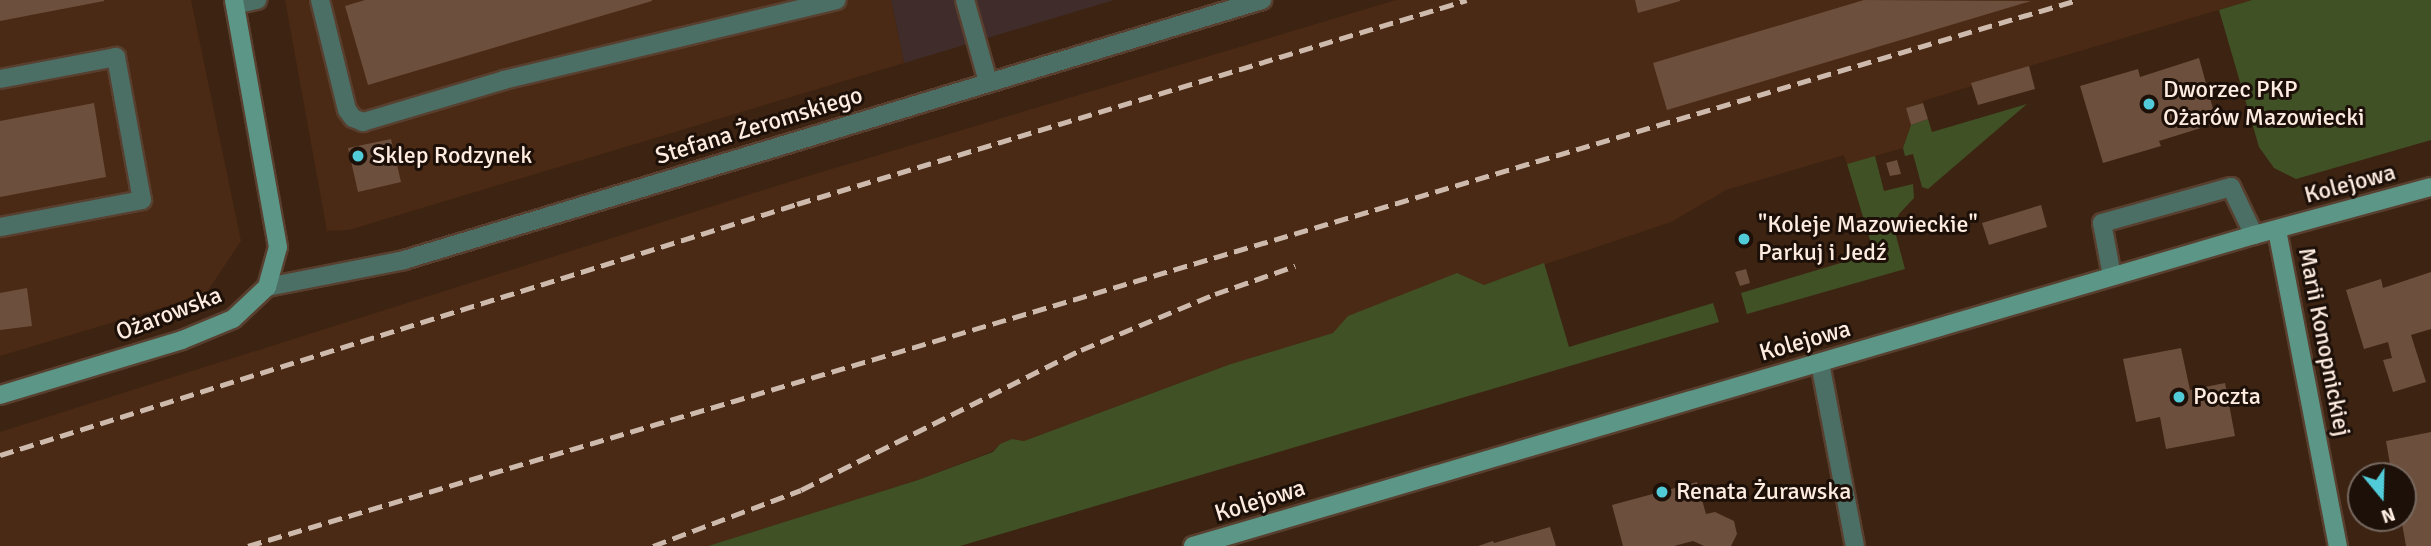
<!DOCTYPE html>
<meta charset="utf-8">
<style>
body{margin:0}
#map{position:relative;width:2431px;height:546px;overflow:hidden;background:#3d2312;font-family:Signika,sans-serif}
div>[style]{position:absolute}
.commercial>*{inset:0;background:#402c2b}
.built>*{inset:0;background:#4a2a14}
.green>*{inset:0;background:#405125}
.building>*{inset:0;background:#6d4f3d}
.roads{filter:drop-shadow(2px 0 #583f2f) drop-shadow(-2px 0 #583f2f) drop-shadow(0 2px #583f2f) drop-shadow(0 -2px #583f2f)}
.lane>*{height:18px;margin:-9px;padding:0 9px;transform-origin:9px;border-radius:9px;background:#4b6f65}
.street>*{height:18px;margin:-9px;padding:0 9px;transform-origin:9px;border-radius:9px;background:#4b6f65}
.secondary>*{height:18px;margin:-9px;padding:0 9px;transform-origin:9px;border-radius:9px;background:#5b9686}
.rail>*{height:5px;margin-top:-2.5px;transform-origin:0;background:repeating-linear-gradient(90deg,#cebaad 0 14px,transparent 0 21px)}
.dots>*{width:19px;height:19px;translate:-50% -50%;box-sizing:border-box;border:4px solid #1c1009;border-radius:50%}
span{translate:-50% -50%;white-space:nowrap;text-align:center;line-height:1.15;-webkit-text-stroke:6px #1c1009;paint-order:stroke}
.poi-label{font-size:24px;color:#feece1}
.left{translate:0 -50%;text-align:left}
.street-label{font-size:24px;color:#feece1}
.north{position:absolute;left:2347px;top:462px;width:70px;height:70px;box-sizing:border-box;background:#1c1009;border:2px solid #76685f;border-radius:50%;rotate:161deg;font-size:19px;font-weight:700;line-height:28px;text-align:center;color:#feece1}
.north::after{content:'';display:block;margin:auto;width:24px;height:32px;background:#52cbd9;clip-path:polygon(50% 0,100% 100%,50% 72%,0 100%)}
</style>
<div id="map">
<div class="commercial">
<div style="clip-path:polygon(891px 0,1114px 0,904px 63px)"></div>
</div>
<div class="built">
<div style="clip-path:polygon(0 0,191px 0,241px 241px,205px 295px,0 356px)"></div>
<div style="clip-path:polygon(285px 0,891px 0,904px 63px,349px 230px,327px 231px)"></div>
<div style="clip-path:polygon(1396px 0,2252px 0,1972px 83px,1972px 86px,1923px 101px,1923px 103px,1906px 108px,1911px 125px,1903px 148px,1847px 164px,1844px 155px,1726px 190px,1671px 222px,1484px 285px,1348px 316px,1334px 333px,1228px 365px,1024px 441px,1012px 439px,1000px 444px,993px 451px,918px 480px,708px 546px,0 546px,0 432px,795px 180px)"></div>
</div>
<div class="green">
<div style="clip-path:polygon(2252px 0,2431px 0,2431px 140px,2296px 179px,2274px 168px,2259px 147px,2219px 10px)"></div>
<div style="clip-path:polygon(2027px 104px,1928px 189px,1922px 187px,1913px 154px,1905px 156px,1903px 148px,1911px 125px,1928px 119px,1932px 132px)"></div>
<div style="clip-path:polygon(1875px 156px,1884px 191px,1913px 184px,1914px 198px,1899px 214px,1894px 228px,1905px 269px,1747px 314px,1741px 293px,1874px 253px,1847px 164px)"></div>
<div style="clip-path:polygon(1544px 263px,1569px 347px,1713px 303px,1719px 322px,960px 546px,708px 546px,918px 480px,993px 452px,1000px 444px,1012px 439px,1024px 441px,1228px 365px,1333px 333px,1348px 316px,1457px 273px,1484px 285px)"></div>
</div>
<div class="building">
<div style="clip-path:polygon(0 0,104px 0,104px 1px,0 21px)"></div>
<div style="clip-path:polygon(365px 0,652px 0,652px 1px,368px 85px,345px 6px)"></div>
<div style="clip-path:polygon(1635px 0,1680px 0,1680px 1px,1638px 13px)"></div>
<div style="clip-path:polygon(1864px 0,2031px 1px,1667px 110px,1653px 63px)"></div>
<div style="clip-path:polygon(2199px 58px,2217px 123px,2159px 141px,2161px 146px,2103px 163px,2080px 86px,2138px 69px,2140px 77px)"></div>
<div style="clip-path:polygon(2029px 66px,2035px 89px,1978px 105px,1971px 83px)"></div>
<div style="clip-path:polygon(94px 103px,106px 177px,0 197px,0 121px)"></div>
<div style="clip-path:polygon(1923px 103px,1928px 119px,1911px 125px,1906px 108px)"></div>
<div style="clip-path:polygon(391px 139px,401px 182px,358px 192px,348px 148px)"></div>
<div style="clip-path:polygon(1897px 160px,1901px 174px,1890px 176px,1886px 163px)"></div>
<div style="clip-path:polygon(2041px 205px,2047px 227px,1989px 245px,1982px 223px)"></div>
<div style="clip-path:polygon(1746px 269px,1750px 283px,1740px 286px,1735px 272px)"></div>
<div style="clip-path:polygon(2431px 272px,2431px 329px,2411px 335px,2426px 382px,2393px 392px,2383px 360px,2392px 358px,2388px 342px,2364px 349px,2346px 290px,2381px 279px,2383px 288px)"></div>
<div style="clip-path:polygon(27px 288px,32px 326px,0 330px,0 293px)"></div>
<div style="clip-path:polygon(2181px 348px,2190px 390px,2225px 383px,2235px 436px,2166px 449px,2160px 417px,2136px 422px,2123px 359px)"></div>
<div style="clip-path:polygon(2431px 432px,2431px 546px,2406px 546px,2401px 518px,2403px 476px,2392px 476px,2386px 441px)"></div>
<div style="clip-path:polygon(1697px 482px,1706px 514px,1715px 512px,1734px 521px,1737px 534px,1731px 546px,1704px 546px,1693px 541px,1674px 546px,1623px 546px,1612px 505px)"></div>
<div style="clip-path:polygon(1550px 527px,1556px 546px,1478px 546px,1493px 541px,1494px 543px)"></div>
</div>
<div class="roads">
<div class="lane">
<div style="left:320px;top:0;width:113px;rotate:76.2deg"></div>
<div style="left:347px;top:110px;width:10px;rotate:53deg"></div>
<div style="left:353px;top:118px;width:11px;rotate:22deg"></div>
<div style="left:363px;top:122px;width:147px;rotate:-16.6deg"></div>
<div style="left:504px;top:80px;width:342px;rotate:-13.5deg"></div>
<div style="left:965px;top:0;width:85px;rotate:74.3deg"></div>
<div style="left:235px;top:5px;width:23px;rotate:-13deg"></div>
<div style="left:0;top:79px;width:118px;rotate:-10.7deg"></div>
<div style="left:116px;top:57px;width:145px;rotate:79.7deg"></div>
<div style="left:142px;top:200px;width:145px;rotate:169.2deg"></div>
<div style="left:2112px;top:276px;width:54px;rotate:-100.7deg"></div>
<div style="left:2102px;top:223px;width:134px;rotate:-15.6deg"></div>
<div style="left:2231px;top:187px;width:53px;rotate:64.4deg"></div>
<div style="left:1820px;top:363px;width:186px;rotate:79.2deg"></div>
</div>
<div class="street">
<div style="left:267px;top:287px;width:140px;rotate:-11.1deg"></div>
<div style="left:404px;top:260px;width:897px;rotate:-16.86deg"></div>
</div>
<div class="secondary">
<div style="left:2277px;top:230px;width:322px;rotate:79.1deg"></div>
<div style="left:0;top:395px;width:190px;rotate:-16.8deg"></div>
<div style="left:182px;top:340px;width:55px;rotate:-22.4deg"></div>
<div style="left:233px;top:319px;width:47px;rotate:-43.3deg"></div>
<div style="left:267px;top:287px;width:41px;rotate:-74.6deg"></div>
<div style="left:278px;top:247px;width:251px;rotate:-100.1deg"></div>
<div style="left:1193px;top:546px;width:1106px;rotate:-16.34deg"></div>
<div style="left:2254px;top:235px;width:183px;rotate:-15.2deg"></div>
</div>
</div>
<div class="rail">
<div style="left:0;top:455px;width:836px;rotate:-17.48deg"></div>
<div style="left:797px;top:204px;width:700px;rotate:-16.93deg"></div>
<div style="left:248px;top:546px;width:1909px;rotate:-16.62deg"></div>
<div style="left:653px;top:546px;width:158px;rotate:-20.7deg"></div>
<div style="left:801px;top:490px;width:313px;rotate:-26.6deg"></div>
<div style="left:1081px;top:350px;width:145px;rotate:-22.7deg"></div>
<div style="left:1215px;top:294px;width:85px;rotate:-19.3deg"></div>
</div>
<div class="dots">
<div style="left:2149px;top:104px;background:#52cbd9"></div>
<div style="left:358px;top:156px;background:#52cbd9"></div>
<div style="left:1744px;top:239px;background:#52cbd9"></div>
<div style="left:2179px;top:397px;background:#52cbd9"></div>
<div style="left:1662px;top:492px;background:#52cbd9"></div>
</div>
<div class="poi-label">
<span class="left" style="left:2163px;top:104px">Dworzec PKP<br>Ożarów Mazowiecki</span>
<span class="left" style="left:372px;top:156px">Sklep Rodzynek</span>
<span class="left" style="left:1758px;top:239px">"Koleje Mazowieckie"<br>Parkuj i Jedź</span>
<span class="left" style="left:2193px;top:397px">Poczta</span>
<span class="left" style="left:1676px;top:492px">Renata Żurawska</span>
</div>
<div class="street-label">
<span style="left:759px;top:126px;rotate:-17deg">Stefana Żeromskiego</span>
<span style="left:2350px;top:184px;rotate:-15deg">Kolejowa</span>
<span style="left:169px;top:314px;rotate:-21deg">Ożarowska</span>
<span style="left:1805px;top:341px;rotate:-16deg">Kolejowa</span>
<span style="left:2324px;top:342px;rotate:79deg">Marii Konopnickiej</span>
<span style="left:1260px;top:501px;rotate:-17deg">Kolejowa</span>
</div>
<div class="north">N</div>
</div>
